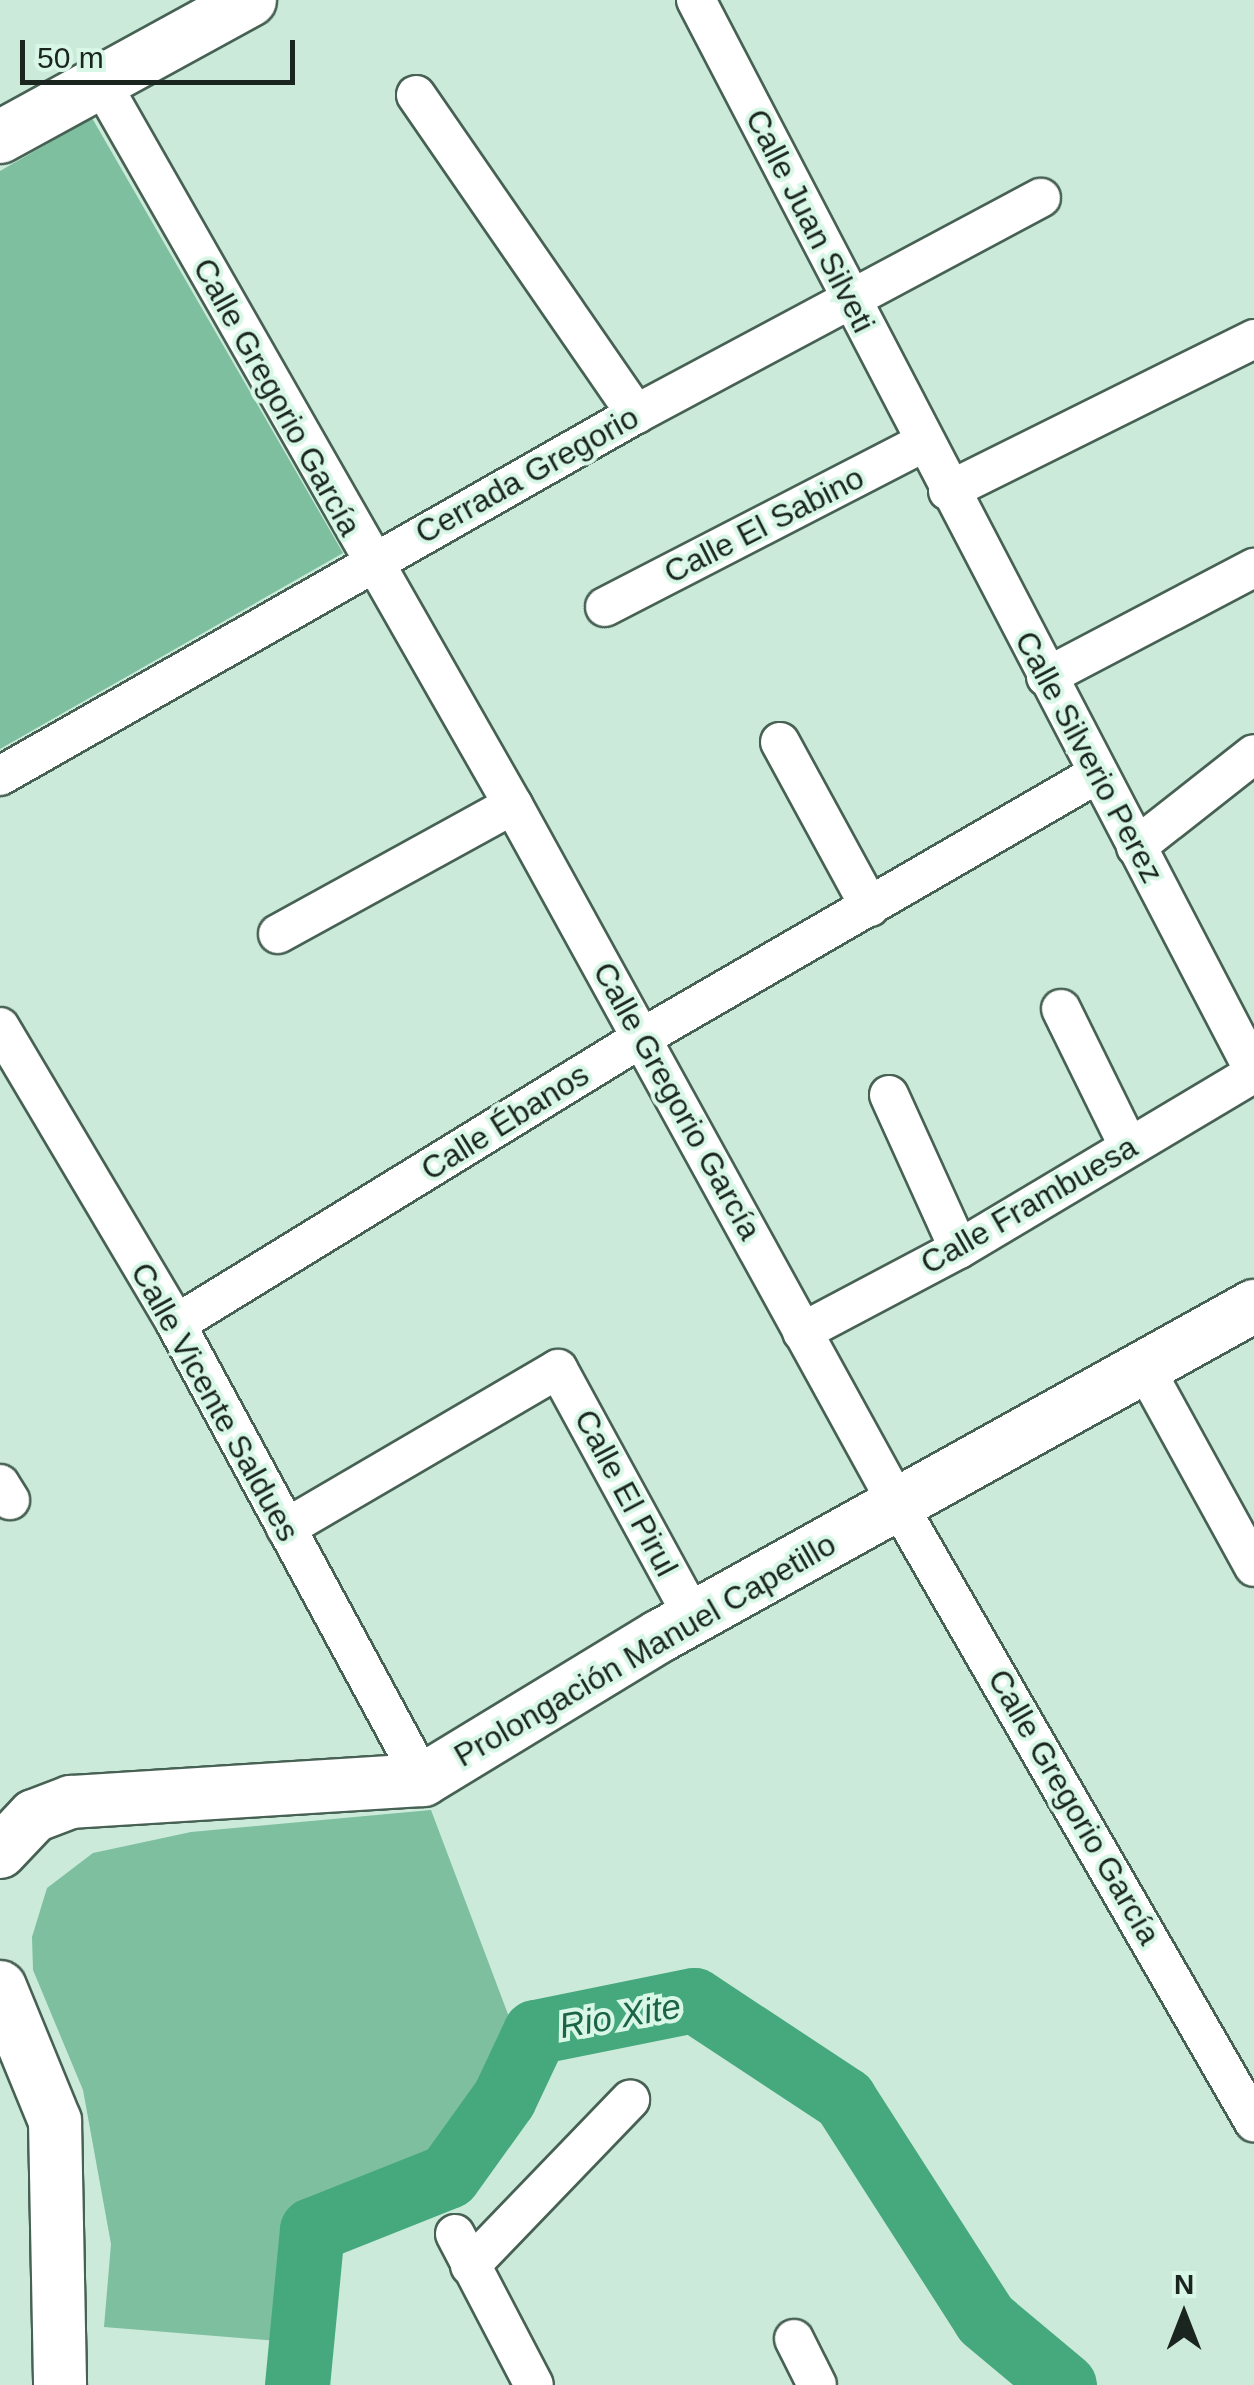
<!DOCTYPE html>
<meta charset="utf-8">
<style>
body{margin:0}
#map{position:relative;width:1254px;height:2385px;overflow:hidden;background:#cbead9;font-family:Helvetica,sans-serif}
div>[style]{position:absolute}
.green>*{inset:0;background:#7dbf9e}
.river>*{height:65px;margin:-32.5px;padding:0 32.5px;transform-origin:32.5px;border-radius:32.5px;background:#46a97d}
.roads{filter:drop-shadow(2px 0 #476154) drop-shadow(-2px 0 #476154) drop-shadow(0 2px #476154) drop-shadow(0 -2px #476154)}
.street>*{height:38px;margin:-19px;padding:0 19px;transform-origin:19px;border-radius:19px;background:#fff}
.secondary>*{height:52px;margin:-26px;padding:0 26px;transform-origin:26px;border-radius:26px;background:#fff}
span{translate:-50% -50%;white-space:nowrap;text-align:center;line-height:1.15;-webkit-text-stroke:8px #d8f7e6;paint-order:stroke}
.street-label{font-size:32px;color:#1a2520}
.water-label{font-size:35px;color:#1c6446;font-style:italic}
.north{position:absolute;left:1134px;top:2265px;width:100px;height:100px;-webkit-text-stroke:8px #d8f7e6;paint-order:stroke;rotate:0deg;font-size:28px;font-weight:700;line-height:40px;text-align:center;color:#1a2520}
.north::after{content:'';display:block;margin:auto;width:35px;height:45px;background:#1a2520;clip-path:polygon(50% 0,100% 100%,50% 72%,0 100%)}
.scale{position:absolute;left:20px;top:40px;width:275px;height:45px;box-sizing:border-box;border:5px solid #1a2520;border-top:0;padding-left:12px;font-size:30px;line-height:35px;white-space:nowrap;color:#1a2520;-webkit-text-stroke:8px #d8f7e6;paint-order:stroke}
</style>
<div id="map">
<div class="green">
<div style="clip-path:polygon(92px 118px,343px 553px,0 749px,0 171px)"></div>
<div style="clip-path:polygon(431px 1810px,520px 2046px,487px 2107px,443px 2171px,305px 2227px,290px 2342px,104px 2327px,111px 2244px,83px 2090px,33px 1970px,32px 1937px,47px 1888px,93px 1853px,191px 1832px)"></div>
</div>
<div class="river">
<div style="left:297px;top:2385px;width:156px;rotate:-84.5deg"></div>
<div style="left:312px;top:2230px;width:146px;rotate:-21.7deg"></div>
<div style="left:448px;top:2176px;width:96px;rotate:-54.3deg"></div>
<div style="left:504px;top:2098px;width:73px;rotate:-64.8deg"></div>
<div style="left:535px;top:2032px;width:162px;rotate:-11.4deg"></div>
<div style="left:694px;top:2000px;width:180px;rotate:33.4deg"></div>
<div style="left:844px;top:2099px;width:261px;rotate:57.3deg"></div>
<div style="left:985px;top:2319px;width:103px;rotate:39.9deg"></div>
</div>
<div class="roads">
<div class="street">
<div style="left:696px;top:0;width:1208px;rotate:62.48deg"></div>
<div style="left:100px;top:81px;width:834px;rotate:60.3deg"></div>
<div style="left:513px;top:805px;width:797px;rotate:61.18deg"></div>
<div style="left:897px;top:1503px;width:715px;rotate:60.03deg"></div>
<div style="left:416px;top:95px;width:388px;rotate:55.4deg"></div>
<div style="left:948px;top:491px;width:342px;rotate:-26.4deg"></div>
<div style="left:605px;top:607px;width:358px;rotate:-27.3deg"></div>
<div style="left:1046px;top:677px;width:235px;rotate:-27.7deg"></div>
<div style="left:780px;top:742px;width:188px;rotate:61.4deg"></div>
<div style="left:0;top:776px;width:732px;rotate:-29.65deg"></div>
<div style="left:636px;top:414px;width:459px;rotate:-28.1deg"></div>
<div style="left:1136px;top:847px;width:150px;rotate:-38.2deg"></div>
<div style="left:278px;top:934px;width:268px;rotate:-28.8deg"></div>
<div style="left:1061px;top:1009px;width:154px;rotate:63.8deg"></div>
<div style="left:0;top:1027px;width:345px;rotate:59.3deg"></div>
<div style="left:176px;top:1324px;width:519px;rotate:61.56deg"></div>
<div style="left:889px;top:1095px;width:169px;rotate:65.6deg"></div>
<div style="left:176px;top:1324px;width:548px;rotate:-31.57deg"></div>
<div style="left:643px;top:1037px;width:525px;rotate:-30.08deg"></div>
<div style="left:802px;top:1332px;width:178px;rotate:-27.9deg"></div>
<div style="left:959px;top:1249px;width:344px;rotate:-30.8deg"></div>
<div style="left:1144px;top:1367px;width:228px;rotate:61.2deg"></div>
<div style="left:0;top:1484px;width:19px;rotate:58deg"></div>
<div style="left:286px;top:1528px;width:315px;rotate:-30.3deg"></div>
<div style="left:558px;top:1369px;width:282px;rotate:61.4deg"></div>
<div style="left:455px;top:2234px;width:170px;rotate:62.4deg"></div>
<div style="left:470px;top:2266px;width:231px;rotate:-46.1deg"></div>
<div style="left:794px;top:2339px;width:51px;rotate:63.4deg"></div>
</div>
<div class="secondary">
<div style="left:0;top:137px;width:285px;rotate:-28.7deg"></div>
<div style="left:0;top:1852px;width:50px;rotate:-46.6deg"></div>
<div style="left:34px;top:1816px;width:40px;rotate:-21deg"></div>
<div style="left:71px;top:1802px;width:353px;rotate:-3.6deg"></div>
<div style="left:423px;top:1780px;width:277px;rotate:-31.3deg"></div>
<div style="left:660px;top:1636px;width:680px;rotate:-29.05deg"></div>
<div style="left:0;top:1987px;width:145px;rotate:67.7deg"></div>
<div style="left:55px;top:2121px;width:264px;rotate:88.9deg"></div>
</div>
</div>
<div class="street-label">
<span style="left:810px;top:221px;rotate:63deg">Calle Juan Silveti</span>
<span style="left:277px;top:397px;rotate:61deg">Calle Gregorio García</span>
<span style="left:527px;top:475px;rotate:-29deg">Cerrada Gregorio</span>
<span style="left:764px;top:525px;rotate:-27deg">Calle El Sabino</span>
<span style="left:1089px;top:757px;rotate:62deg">Calle Silverio Perez</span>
<span style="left:677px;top:1101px;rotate:61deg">Calle Gregorio García</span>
<span style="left:505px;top:1122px;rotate:-32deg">Calle Ébanos</span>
<span style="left:1029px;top:1205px;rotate:-30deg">Calle Frambuesa</span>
<span style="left:215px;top:1402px;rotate:61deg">Calle Vicente Saldues</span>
<span style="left:626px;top:1493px;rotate:62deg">Calle El Pirul</span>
<span style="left:645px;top:1650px;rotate:-30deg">Prolongación Manuel Capetillo</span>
<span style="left:1074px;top:1807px;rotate:60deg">Calle Gregorio García</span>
</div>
<div class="water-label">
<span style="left:620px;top:2016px;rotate:-10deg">Rio Xite</span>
</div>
<div class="north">N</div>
<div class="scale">50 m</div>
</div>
